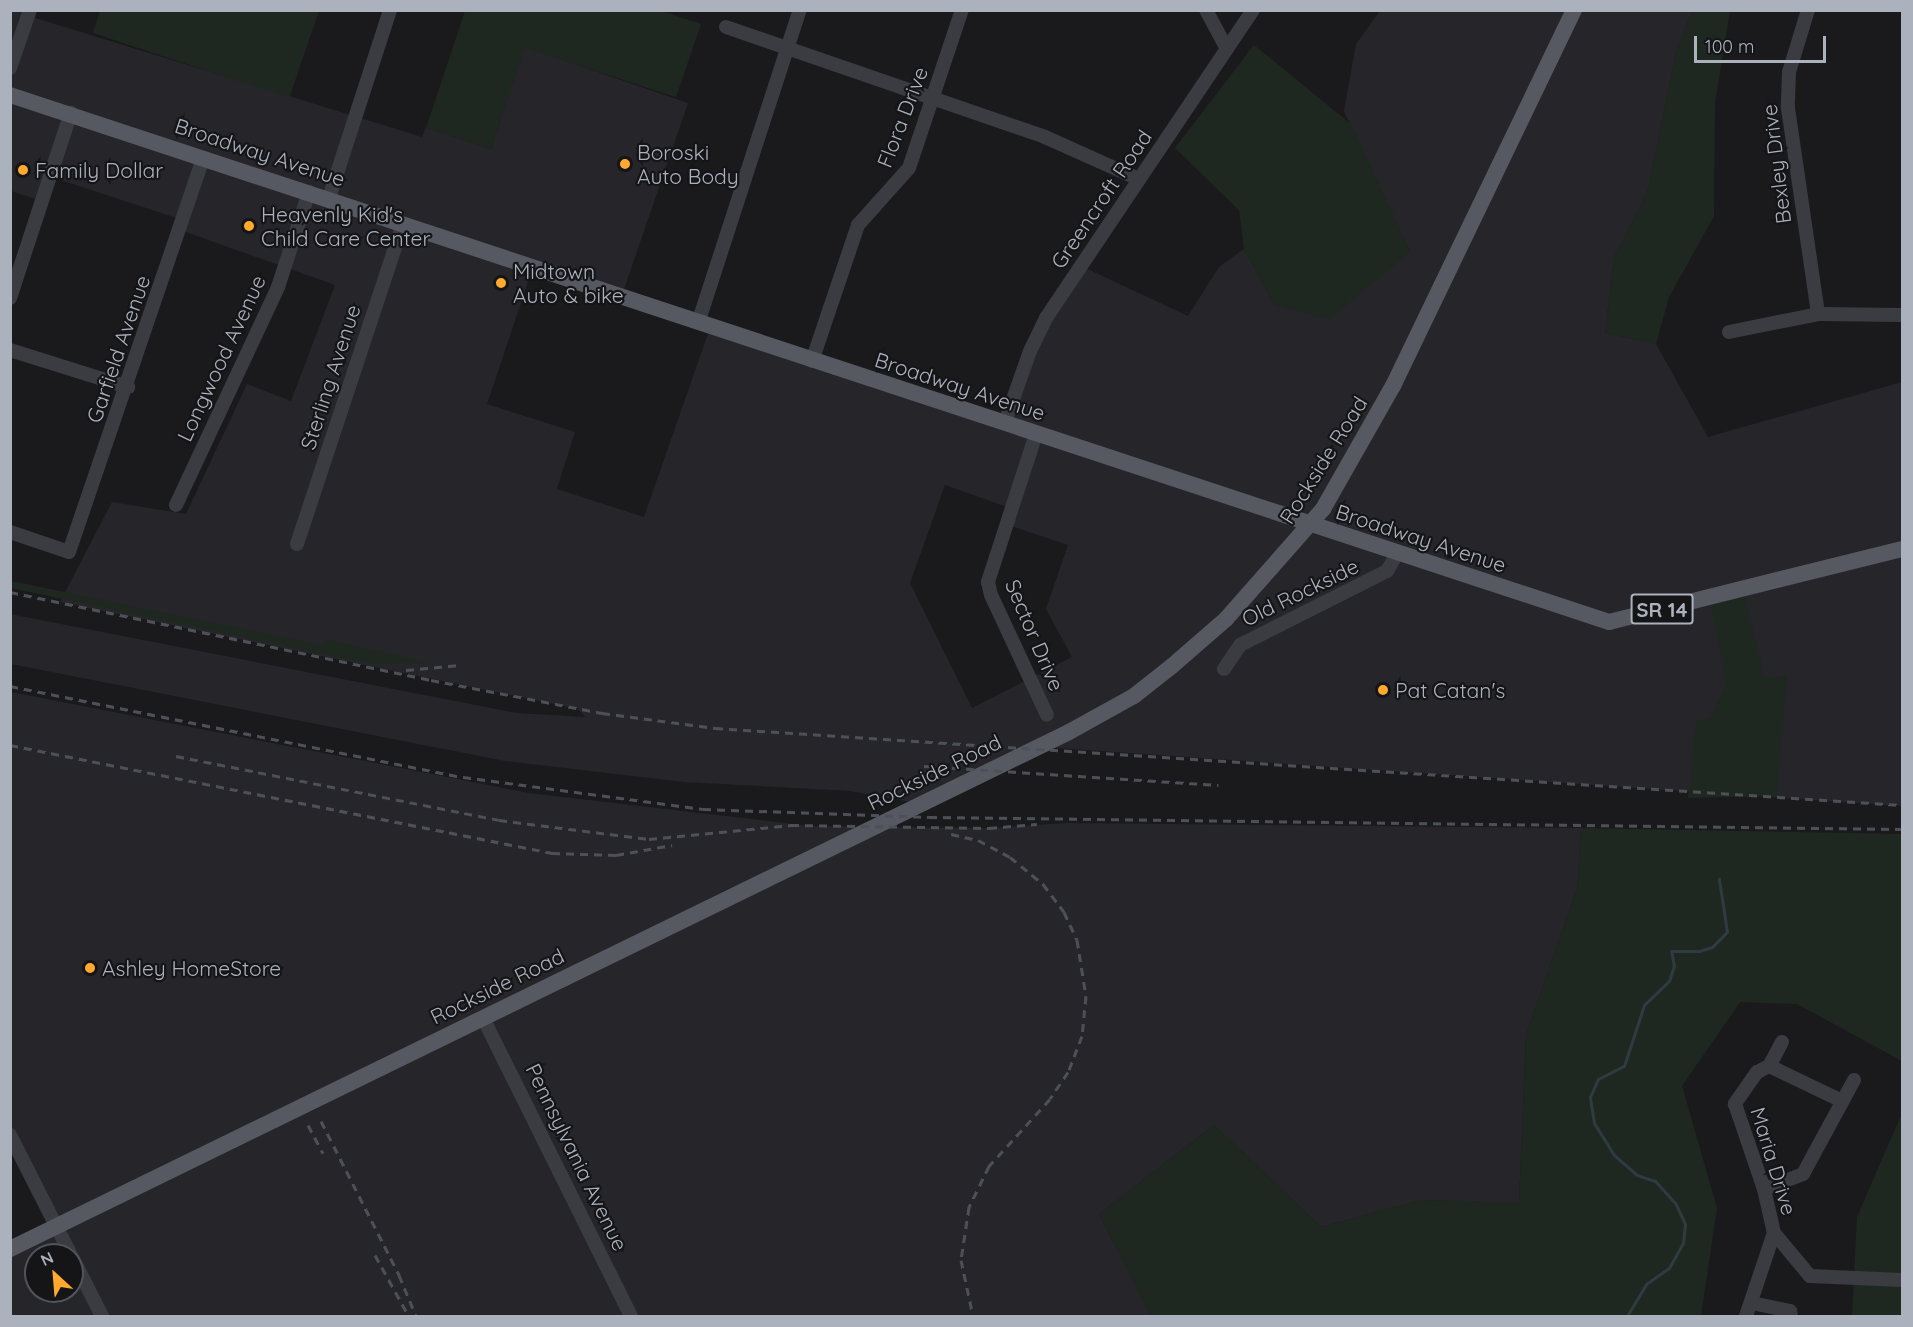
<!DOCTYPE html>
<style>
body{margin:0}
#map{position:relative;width:1913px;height:1327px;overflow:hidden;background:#1a1a1d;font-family:Quicksand,sans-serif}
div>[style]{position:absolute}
.built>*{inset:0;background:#26262a}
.green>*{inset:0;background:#1f2820}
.stream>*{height:3px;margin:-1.5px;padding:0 1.5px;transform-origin:1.5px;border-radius:1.5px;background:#2e3b42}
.minor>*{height:14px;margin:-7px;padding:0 7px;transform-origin:7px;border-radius:7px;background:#3a3c42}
.major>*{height:16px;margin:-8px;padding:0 8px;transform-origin:8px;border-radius:8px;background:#565961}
.rail>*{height:3px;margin-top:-1.5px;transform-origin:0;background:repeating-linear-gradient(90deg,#4d5057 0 8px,transparent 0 14px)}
.dots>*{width:16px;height:16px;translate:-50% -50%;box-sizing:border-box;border:3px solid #151518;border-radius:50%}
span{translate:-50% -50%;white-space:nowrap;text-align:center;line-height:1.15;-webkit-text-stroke:4.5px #151518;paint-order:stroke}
.shield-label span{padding:2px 4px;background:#151518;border:2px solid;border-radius:4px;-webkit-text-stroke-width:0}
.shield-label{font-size:20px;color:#abb2bd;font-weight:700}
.street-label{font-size:21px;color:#abb2bd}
.poi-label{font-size:21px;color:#abb2bd}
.left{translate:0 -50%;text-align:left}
.frame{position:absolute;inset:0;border:12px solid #abb2bd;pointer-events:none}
.north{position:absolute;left:24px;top:1243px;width:60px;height:60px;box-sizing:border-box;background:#151518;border:2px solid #51545a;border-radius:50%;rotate:334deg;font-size:16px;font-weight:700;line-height:24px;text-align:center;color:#abb2bd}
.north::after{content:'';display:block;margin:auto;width:21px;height:27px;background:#ffaa2f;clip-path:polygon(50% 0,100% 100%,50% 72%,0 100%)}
.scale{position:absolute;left:1694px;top:36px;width:132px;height:27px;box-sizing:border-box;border:3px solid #abb2bd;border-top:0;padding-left:8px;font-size:18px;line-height:21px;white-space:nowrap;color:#abb2bd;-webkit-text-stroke:4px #151518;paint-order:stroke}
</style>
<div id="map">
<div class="built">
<div style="clip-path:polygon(evenodd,11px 11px,24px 11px,29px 16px,422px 137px,426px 128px,491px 149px,525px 47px,688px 103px,622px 295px,533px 267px,487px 404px,575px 432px,557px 489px,644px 517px,711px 325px,1005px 422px,1030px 351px,1081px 266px,1188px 316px,1219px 267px,1244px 249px,1275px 306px,1410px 252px,1344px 111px,1356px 44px,1380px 11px,1692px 11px,1676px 53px,1647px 193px,1614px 258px,1605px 333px,1656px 344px,1708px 437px,1902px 382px,1902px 806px,1041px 747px,911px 802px,850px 791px,684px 782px,505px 761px,11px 664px,10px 614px,517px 713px,585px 717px,578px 709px,60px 602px,112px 502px,186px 514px,247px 384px,291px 401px,335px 285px,180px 230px,183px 220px,51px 177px,43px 201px,11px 191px,11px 11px,945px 485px,1010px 508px,1005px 524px,1068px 545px,1046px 609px,1072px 657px,972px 708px,910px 583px,945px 485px)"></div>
<div style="clip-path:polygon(evenodd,11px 692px,529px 793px,810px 826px,989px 828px,1067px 823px,1581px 828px,1577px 888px,1526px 1035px,1519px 1203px,1421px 1200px,1321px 1227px,1214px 1125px,1099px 1214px,1151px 1316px,11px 1316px,11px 1249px,52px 1229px,11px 1147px,11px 692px,36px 1255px,72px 1255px,72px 1291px,36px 1291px,36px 1255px)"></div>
</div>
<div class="green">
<div style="clip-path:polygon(100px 11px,100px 10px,319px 11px,289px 98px,93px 33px)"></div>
<div style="clip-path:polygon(465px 11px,661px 11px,701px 24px,676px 97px,525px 48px,491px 149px,426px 128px)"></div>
<div style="clip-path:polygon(1692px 11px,1730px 11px,1715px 102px,1714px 216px,1669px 297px,1656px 344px,1605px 333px,1614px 258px,1647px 193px,1676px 53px)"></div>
<div style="clip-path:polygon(1254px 45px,1352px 125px,1410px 252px,1329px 320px,1275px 306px,1244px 249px,1239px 210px,1175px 148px)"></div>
<div style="clip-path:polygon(11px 581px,323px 645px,325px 639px,423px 661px,424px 664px,365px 663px,11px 588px)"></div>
<div style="clip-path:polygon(1743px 589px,1765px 678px,1787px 675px,1777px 796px,1688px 798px,1696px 722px,1711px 717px,1726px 684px,1710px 597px)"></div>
<div style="clip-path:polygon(1581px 828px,1902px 834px,1902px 1061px,1797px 1004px,1740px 1002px,1682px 1086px,1717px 1208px,1701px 1316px,1151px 1316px,1099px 1214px,1214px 1125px,1321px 1227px,1421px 1200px,1519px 1202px,1526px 1035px,1577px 888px)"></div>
<div style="clip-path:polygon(1902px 1113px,1902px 1316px,1852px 1316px,1857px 1217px)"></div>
</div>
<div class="stream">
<div style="left:1627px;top:1316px;width:37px;rotate:-59deg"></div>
<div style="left:1646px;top:1284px;width:28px;rotate:-35deg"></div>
<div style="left:1669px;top:1268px;width:29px;rotate:-61deg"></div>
<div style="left:1683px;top:1243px;width:19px;rotate:-84deg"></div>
<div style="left:1685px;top:1224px;width:23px;rotate:-115deg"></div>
<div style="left:1675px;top:1203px;width:30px;rotate:-132deg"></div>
<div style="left:1655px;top:1181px;width:19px;rotate:-162deg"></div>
<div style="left:1637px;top:1175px;width:30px;rotate:-139deg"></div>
<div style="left:1614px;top:1155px;width:38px;rotate:-122deg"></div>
<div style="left:1594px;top:1123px;width:26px;rotate:-99deg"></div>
<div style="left:1590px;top:1097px;width:20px;rotate:-66deg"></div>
<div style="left:1598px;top:1079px;width:29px;rotate:-27deg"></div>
<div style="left:1624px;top:1066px;width:64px;rotate:-71.8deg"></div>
<div style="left:1644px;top:1005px;width:35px;rotate:-44deg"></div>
<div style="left:1669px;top:981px;width:16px;rotate:-72deg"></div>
<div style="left:1674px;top:966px;width:15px;rotate:-101deg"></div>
<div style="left:1671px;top:951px;width:28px"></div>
<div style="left:1699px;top:951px;width:14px;rotate:-17deg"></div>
<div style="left:1712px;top:947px;width:21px;rotate:-45deg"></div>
<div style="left:1727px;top:932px;width:54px;rotate:-98.6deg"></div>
</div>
<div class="minor">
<div style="left:1206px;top:10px;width:44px;rotate:61.7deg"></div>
<div style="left:1808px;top:10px;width:65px;rotate:107deg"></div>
<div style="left:1789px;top:72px;width:36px;rotate:92deg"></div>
<div style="left:1788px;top:108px;width:208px;rotate:81.7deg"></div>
<div style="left:726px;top:27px;width:337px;rotate:19deg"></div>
<div style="left:1045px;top:137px;width:103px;rotate:24.1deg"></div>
<div style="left:10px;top:68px;width:61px;rotate:-71deg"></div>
<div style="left:329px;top:198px;width:198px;rotate:-72deg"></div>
<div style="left:10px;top:298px;width:195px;rotate:-71.8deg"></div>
<div style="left:699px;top:320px;width:326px;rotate:-72deg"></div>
<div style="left:1729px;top:332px;width:91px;rotate:-11.4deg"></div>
<div style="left:1818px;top:314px;width:84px;rotate:0.7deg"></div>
<div style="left:10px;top:350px;width:124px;rotate:17.4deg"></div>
<div style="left:812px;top:361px;width:144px;rotate:-71.3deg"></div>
<div style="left:858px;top:225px;width:76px;rotate:-48.2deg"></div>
<div style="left:909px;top:168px;width:167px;rotate:-71.5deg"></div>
<div style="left:1005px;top:422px;width:75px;rotate:-70.6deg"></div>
<div style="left:1030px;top:351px;width:37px;rotate:-64deg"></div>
<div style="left:1046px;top:318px;width:371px;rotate:-56.1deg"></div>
<div style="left:1036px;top:434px;width:156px;rotate:108deg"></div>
<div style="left:988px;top:582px;width:13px;rotate:77deg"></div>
<div style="left:991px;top:595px;width:132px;rotate:65deg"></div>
<div style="left:176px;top:505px;width:241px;rotate:-64.9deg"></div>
<div style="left:278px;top:287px;width:100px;rotate:-71.9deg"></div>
<div style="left:10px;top:532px;width:62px;rotate:18.7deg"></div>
<div style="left:69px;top:552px;width:415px;rotate:-71.2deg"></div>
<div style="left:297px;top:544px;width:337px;rotate:-71.7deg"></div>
<div style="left:1224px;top:669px;width:29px;rotate:-56deg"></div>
<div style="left:1240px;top:645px;width:165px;rotate:-26.7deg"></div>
<div style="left:1387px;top:571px;width:20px;rotate:-60deg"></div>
<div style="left:483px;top:1018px;width:333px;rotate:63.6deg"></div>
<div style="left:1782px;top:1042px;width:27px;rotate:118deg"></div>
<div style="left:1769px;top:1066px;width:13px;rotate:153deg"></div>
<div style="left:1757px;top:1072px;width:39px;rotate:125deg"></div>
<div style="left:1735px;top:1104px;width:90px;rotate:71.2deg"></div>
<div style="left:1764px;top:1189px;width:45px;rotate:77.2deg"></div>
<div style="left:1774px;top:1233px;width:56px;rotate:50.1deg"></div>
<div style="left:1810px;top:1276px;width:92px;rotate:2.5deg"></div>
<div style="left:1769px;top:1066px;width:81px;rotate:25.6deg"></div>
<div style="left:10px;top:1135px;width:135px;rotate:63.1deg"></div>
<div style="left:1764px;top:1189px;width:42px;rotate:-21deg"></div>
<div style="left:1803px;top:1174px;width:107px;rotate:-61.5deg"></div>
<div style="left:72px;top:1257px;width:66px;rotate:63deg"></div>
<div style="left:1752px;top:1303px;width:39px;rotate:12deg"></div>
<div style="left:1790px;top:1311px;width:5px;rotate:79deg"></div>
<div style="left:1746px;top:1316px;width:88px;rotate:-71.4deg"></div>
</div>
<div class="major">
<div style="left:10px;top:95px;width:1684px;rotate:18.24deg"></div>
<div style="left:1609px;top:622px;width:302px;rotate:-14deg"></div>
<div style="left:10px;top:1249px;width:1178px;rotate:-26.02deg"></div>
<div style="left:1069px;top:732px;width:74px;rotate:-29deg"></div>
<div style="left:1134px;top:696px;width:48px;rotate:-38.3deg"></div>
<div style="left:1172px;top:666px;width:72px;rotate:-41deg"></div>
<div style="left:1226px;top:619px;width:147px;rotate:-48.6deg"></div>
<div style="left:1323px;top:509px;width:142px;rotate:-60.4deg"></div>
<div style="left:1393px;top:386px;width:417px;rotate:-64.3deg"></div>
</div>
<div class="rail">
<div style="left:10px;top:592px;width:430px;rotate:11.8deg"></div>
<div style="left:431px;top:680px;width:174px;rotate:10.9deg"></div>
<div style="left:602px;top:713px;width:114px;rotate:7.6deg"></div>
<div style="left:715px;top:728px;width:1189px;rotate:3.71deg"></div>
<div style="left:406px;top:670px;width:54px;rotate:-5.3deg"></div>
<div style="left:10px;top:686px;width:462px;rotate:11.4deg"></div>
<div style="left:463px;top:777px;width:242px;rotate:7.6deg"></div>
<div style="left:703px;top:809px;width:226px;rotate:2deg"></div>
<div style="left:929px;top:817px;width:973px;rotate:0.71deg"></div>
<div style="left:10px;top:745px;width:553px;rotate:11.27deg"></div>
<div style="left:552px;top:853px;width:64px;rotate:1.8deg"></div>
<div style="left:616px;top:855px;width:57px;rotate:-10.1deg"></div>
<div style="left:176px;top:756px;width:329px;rotate:11.2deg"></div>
<div style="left:499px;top:820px;width:151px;rotate:7.2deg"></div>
<div style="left:649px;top:839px;width:143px;rotate:-5.6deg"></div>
<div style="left:791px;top:825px;width:198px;rotate:0.9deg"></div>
<div style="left:989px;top:828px;width:48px;rotate:-4.8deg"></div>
<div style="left:924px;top:766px;width:295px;rotate:3.7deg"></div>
<div style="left:951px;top:834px;width:28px;rotate:13deg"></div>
<div style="left:978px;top:840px;width:36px;rotate:28deg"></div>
<div style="left:1010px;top:857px;width:43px;rotate:39.3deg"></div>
<div style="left:1043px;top:884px;width:35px;rotate:53deg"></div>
<div style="left:1064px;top:912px;width:31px;rotate:65deg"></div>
<div style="left:1077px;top:940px;width:57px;rotate:80.9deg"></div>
<div style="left:1086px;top:996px;width:40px;rotate:95.7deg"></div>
<div style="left:1082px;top:1036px;width:39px;rotate:111deg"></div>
<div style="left:1068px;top:1072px;width:32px;rotate:124deg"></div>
<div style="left:1050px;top:1099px;width:91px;rotate:132.3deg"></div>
<div style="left:989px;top:1166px;width:46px;rotate:116deg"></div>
<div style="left:969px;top:1207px;width:54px;rotate:98.6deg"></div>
<div style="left:961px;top:1260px;width:57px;rotate:77.9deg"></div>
<div style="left:321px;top:1121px;width:173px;rotate:63.1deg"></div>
<div style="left:399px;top:1275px;width:44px;rotate:67.5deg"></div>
<div style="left:308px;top:1125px;width:32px;rotate:62deg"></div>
<div style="left:375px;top:1255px;width:66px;rotate:61.1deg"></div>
</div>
<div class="dots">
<div style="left:625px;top:164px;background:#ffaa2f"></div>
<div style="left:23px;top:170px;background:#ffaa2f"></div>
<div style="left:249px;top:226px;background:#ffaa2f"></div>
<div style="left:501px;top:283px;background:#ffaa2f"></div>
<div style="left:1383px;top:690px;background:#ffaa2f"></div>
<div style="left:90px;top:968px;background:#ffaa2f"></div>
</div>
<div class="shield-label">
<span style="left:1662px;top:609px">SR 14</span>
</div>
<div class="street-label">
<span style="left:902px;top:117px;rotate:-69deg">Flora Drive</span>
<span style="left:260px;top:152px;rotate:18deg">Broadway Avenue</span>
<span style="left:1776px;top:164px;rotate:-97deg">Bexley Drive</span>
<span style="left:1101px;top:199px;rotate:-56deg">Greencroft Road</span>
<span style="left:118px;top:349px;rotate:-71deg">Garfield Avenue</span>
<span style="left:221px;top:358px;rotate:-65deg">Longwood Avenue</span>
<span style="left:330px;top:377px;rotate:-72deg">Sterling Avenue</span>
<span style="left:960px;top:386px;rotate:18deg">Broadway Avenue</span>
<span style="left:1323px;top:460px;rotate:-58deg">Rockside Road</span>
<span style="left:1421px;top:538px;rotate:18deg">Broadway Avenue</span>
<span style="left:1300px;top:592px;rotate:-26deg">Old Rockside</span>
<span style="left:1035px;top:635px;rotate:67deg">Sector Drive</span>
<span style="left:934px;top:772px;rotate:-26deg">Rockside Road</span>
<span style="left:497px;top:986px;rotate:-26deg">Rockside Road</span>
<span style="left:577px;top:1157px;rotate:64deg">Pennsylvania Avenue</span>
<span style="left:1774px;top:1161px;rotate:73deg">Maria Drive</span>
</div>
<div class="poi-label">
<span class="left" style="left:637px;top:164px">Boroski<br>Auto Body</span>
<span class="left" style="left:35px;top:170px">Family Dollar</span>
<span class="left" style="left:261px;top:226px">Heavenly Kid's<br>Child Care Center</span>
<span class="left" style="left:513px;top:283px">Midtown<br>Auto &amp; bike</span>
<span class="left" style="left:1395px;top:690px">Pat Catan's</span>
<span class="left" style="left:102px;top:968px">Ashley HomeStore</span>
</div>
<div class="frame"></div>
<div class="north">N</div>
<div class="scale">100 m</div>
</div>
